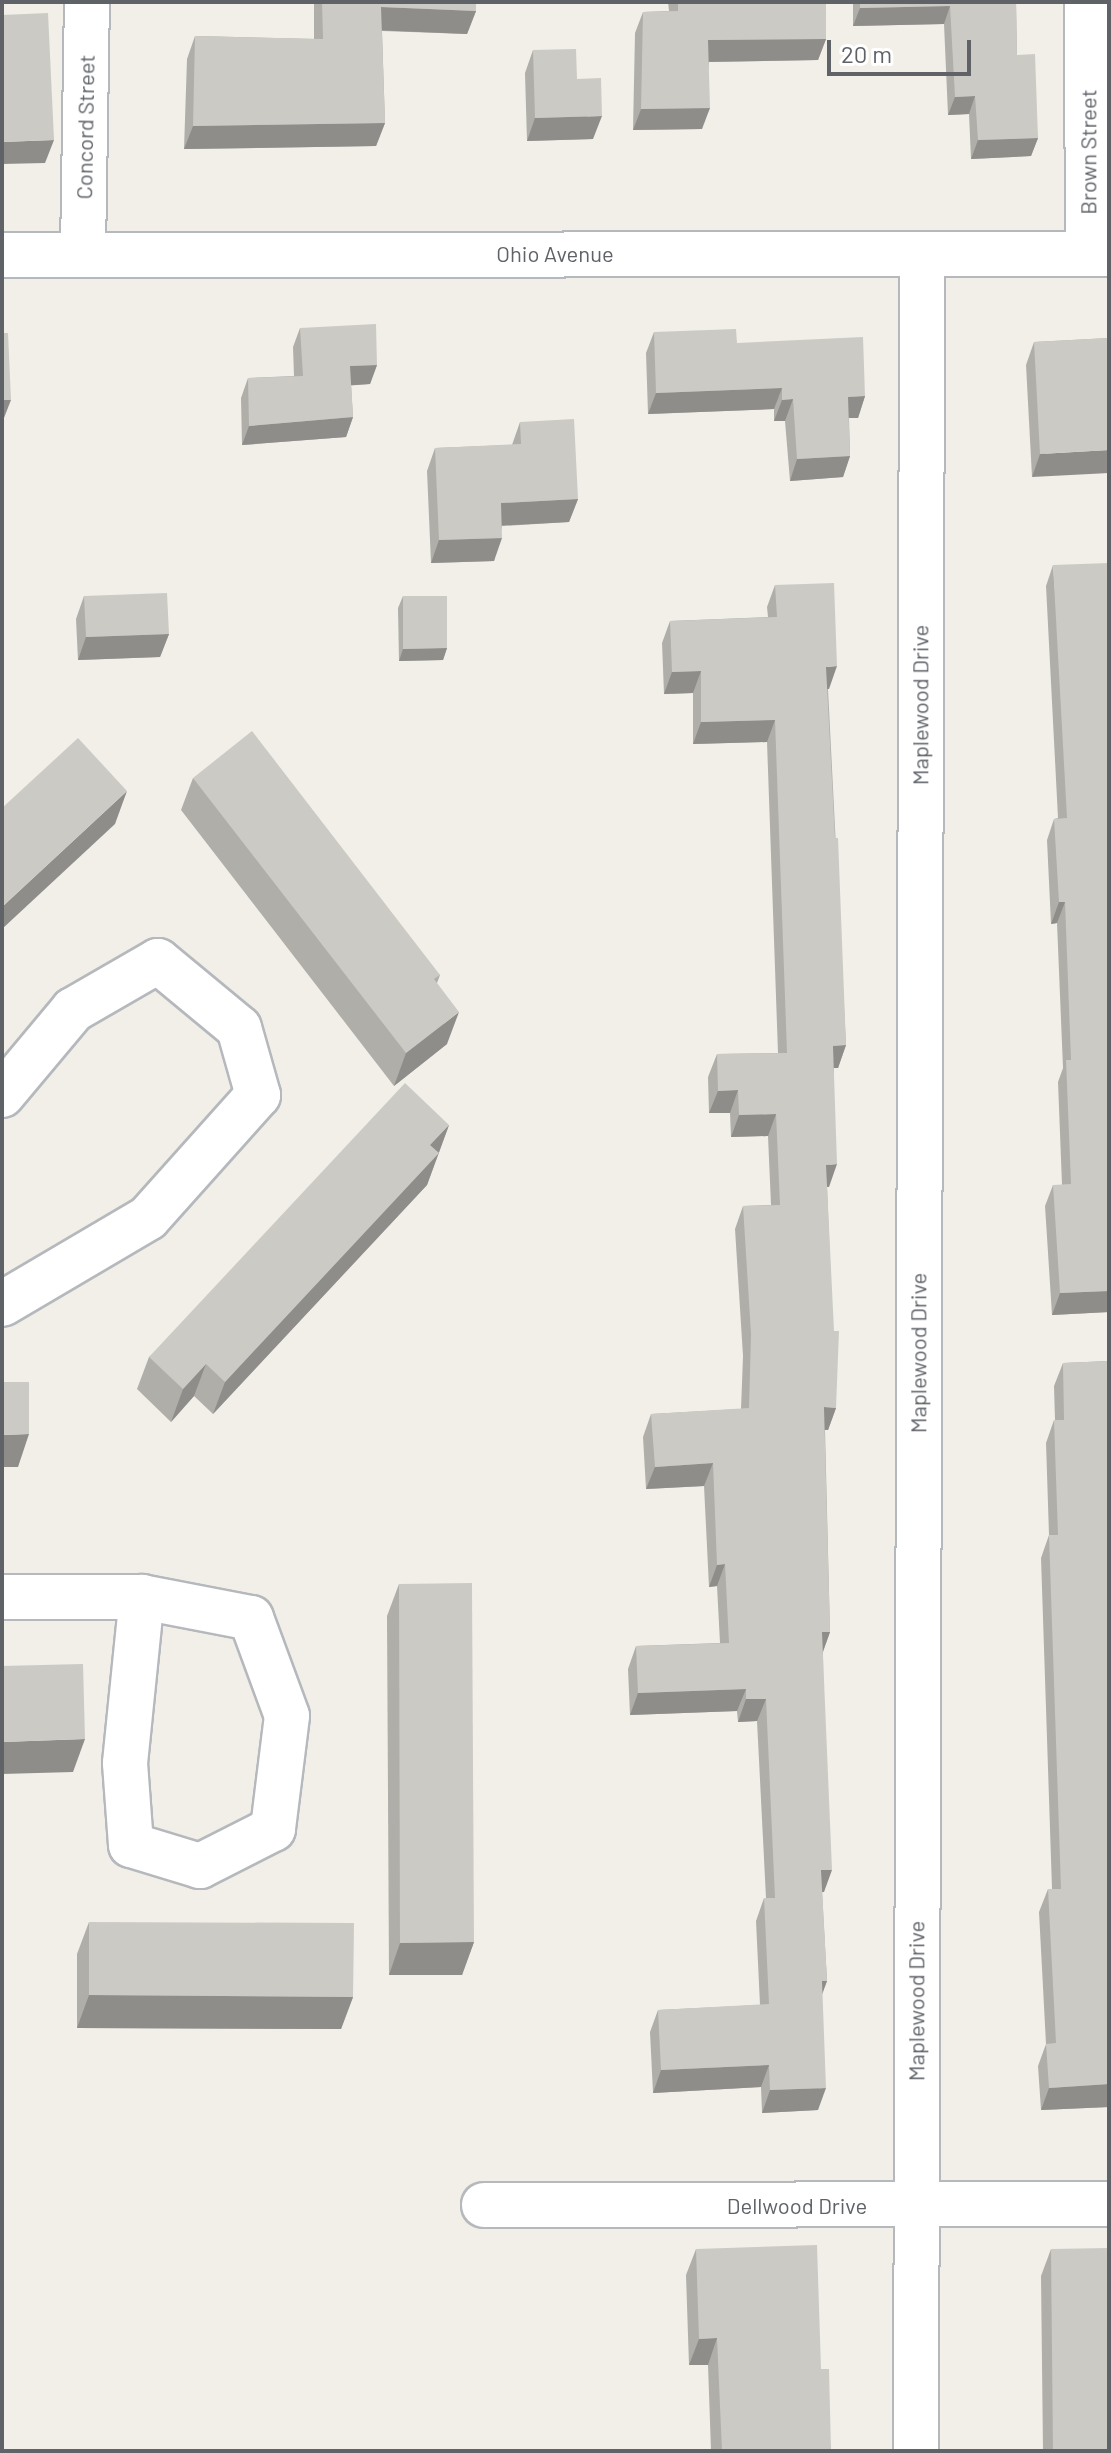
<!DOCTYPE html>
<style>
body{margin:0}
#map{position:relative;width:1111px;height:2453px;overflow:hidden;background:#f1efe8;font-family:Barlow,sans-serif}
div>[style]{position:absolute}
.roads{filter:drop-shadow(2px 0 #b5b8bc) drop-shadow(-2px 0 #b5b8bc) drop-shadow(0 2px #b5b8bc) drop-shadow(0 -2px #b5b8bc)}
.minor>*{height:44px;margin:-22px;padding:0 22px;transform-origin:22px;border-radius:22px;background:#fff}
.wall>*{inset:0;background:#afaea9}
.shaded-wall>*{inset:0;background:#8f8d8a}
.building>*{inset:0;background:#cccac5}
span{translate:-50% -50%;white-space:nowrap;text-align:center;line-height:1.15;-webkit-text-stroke:6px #fff;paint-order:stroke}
.street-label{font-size:22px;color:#5f6368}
.frame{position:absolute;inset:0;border:4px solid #5f6368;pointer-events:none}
.scale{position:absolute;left:827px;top:40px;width:144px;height:36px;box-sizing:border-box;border:4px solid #5f6368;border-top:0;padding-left:10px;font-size:24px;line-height:28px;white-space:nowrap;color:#5f6368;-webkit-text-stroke:6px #fff;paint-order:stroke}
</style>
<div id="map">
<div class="roads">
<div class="minor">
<div style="left:1087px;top:2px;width:252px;rotate:89.8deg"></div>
<div style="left:83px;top:252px;width:250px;rotate:-89.1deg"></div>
<div style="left:2px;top:255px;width:1107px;rotate:-0.05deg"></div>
<div style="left:2px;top:1095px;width:111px;rotate:-50.1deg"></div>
<div style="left:73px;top:1010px;width:98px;rotate:-30deg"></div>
<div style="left:158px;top:961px;width:105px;rotate:39.6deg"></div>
<div style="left:239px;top:1028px;width:70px;rotate:74.2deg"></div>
<div style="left:258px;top:1095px;width:165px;rotate:131.8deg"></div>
<div style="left:148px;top:1218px;width:169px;rotate:149.5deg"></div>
<div style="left:2px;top:1597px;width:140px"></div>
<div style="left:142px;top:1597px;width:111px;rotate:10.9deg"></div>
<div style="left:251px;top:1618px;width:104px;rotate:69.8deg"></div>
<div style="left:287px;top:1716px;width:114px;rotate:97.1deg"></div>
<div style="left:273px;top:1829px;width:82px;rotate:153.1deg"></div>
<div style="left:200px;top:1866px;width:72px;rotate:-163.1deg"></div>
<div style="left:131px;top:1845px;width:82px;rotate:-94.2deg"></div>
<div style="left:125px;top:1763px;width:167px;rotate:-84.2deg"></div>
<div style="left:484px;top:2205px;width:625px;rotate:-0.09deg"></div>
<div style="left:916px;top:2451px;width:2195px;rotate:-89.84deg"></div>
</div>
</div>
<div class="wall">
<div style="clip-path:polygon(314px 2px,476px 2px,476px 11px,467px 34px,382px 31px,385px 123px,376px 146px,184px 149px,187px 59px,195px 36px,314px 39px)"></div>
<div style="clip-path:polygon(668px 2px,826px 2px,826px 39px,818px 60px,709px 62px,702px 129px,633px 130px,635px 33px,643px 12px,669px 11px)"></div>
<div style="clip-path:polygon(853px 2px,1016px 2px,1017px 55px,1038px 138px,1031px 156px,971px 159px,969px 114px,948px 115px,944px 24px,853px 26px)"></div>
<div style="clip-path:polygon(533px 50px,577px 79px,593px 139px,527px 141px,525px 73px)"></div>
<div style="clip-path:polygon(300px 328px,377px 365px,370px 384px,351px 385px,353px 417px,346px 437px,242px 445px,241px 398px,248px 378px,294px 376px,293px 347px)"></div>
<div style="clip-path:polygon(654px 332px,737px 343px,865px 396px,858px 418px,849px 418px,850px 456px,843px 477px,790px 481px,785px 421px,774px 421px,774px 409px,648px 414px,646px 353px)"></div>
<div style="clip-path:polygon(1109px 338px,1032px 477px,1026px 365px,1034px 342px)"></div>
<div style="clip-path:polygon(520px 422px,578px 499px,569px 522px,502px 526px,494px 561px,431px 563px,427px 471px,435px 448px,512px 445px)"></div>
<div style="clip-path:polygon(1053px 565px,1109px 1312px,1052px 1315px,1045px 1206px,1053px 1185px,1062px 1185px,1058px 1082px,1063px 1068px,1057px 923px,1051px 924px,1047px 840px,1054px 819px,1058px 818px,1046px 586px)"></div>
<div style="clip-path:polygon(775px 585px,829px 689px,828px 689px,846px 1045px,838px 1068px,834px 1068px,829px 1187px,827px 1187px,836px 1408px,828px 1430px,825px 1430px,830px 1632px,823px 1652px,824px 1892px,822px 1892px,827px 1981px,822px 1993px,818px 2110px,762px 2113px,761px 2087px,653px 2093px,650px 2032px,658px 2010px,760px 2005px,756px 1921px,764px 1898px,766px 1898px,757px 1721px,738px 1722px,737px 1711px,630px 1715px,628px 1669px,636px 1646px,720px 1643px,717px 1586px,709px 1587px,704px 1486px,646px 1489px,643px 1437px,651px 1414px,741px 1409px,743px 1356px,735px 1229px,743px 1206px,771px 1205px,768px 1136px,731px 1137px,730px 1113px,709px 1113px,708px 1077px,717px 1054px,778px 1053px,767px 742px,693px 744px,693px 693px,664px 694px,662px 643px,670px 621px,768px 617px,767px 607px)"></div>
<div style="clip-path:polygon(84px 596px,169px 634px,160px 657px,78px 660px,76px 619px)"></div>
<div style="clip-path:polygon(403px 596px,447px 648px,443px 660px,399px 661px,398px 608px)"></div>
<div style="clip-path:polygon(193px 778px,440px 975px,437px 983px,447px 1044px,394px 1086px,181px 810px)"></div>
<div style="clip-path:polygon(449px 1125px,427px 1185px,213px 1414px,194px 1396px,171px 1422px,137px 1389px,149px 1357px)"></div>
<div style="clip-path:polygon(1109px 1361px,1109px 2107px,1041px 2110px,1038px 2066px,1046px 2044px,1039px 1912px,1048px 1889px,1052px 1889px,1041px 1558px,1049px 1535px,1046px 1443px,1054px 1420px,1055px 1420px,1054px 1386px,1063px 1363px)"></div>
<div style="clip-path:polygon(399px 1584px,474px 1942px,462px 1975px,389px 1975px,387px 1616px)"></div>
<div style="clip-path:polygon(89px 1922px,353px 1997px,341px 2029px,77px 2028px,77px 1954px)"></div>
<div style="clip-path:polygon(696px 2249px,821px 2369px,831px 2451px,711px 2451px,708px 2365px,689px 2365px,686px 2275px)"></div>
<div style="clip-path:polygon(1051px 2249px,1109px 2451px,1043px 2451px,1041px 2276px)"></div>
</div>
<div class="shaded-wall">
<div style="clip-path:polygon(950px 6px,944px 24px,853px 26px,860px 8px)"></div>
<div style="clip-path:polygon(381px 7px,476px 11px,467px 34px,373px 30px)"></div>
<div style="clip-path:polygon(826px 39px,818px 60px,701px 62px,708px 40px)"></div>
<div style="clip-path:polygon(975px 96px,969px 114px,948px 115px,955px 97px)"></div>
<div style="clip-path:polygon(710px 108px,702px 129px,633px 130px,641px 109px)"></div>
<div style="clip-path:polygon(602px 116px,593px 139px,527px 141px,535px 118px)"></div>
<div style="clip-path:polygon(385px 123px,376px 146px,184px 149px,193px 126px)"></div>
<div style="clip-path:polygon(1038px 138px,1031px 156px,971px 159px,978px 140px)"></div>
<div style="clip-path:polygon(54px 140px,45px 163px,2px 164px,2px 142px)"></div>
<div style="clip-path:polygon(377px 365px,370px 384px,343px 386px,350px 366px)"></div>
<div style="clip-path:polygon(782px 388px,774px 409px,648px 414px,656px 393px)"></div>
<div style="clip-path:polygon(865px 396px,858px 418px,840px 418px,848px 397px)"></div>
<div style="clip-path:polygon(793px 399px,785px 421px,774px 421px,782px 400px)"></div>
<div style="clip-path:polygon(2px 400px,11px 400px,2px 423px)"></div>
<div style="clip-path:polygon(353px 417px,346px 437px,242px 445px,249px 426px)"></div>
<div style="clip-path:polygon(1109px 450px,1109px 473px,1032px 477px,1040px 454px)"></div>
<div style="clip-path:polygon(850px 456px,843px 477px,790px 481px,797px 459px)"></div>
<div style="clip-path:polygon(578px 499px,569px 522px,493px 526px,501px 503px)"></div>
<div style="clip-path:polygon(502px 538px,494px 561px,431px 563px,439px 540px)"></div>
<div style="clip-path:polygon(169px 634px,160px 657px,78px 660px,86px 637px)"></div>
<div style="clip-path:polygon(447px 648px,443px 660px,399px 661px,403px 649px)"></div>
<div style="clip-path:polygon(837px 666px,829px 689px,818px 689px,826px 667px)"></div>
<div style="clip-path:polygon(701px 671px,693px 693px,664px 694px,672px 672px)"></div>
<div style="clip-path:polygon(775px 720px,767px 742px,693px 744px,701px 722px)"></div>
<div style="clip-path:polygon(127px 791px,115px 824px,2px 929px,2px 907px)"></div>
<div style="clip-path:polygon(1059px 902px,1065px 902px,1057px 923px,1051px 924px)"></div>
<div style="clip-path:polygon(459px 1012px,447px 1044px,394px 1086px,406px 1053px)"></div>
<div style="clip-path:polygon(846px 1045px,838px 1068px,824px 1068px,833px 1046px)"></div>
<div style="clip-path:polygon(738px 1090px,730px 1113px,709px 1113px,718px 1091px)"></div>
<div style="clip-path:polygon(776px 1114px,768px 1136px,731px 1137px,739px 1115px)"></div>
<div style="clip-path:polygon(449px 1125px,427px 1185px,213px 1414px,225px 1382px,430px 1145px)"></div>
<div style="clip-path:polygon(837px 1164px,829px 1187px,818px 1187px,826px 1165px)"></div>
<div style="clip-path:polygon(1109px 1291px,1109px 1312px,1052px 1315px,1060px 1293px)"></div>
<div style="clip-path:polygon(206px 1364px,194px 1396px,171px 1422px,183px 1389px)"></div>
<div style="clip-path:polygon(824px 1407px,836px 1408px,828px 1430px,816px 1429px)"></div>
<div style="clip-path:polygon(29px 1434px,18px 1467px,2px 1467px,2px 1435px)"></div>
<div style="clip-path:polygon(713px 1463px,704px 1486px,646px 1489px,655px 1467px)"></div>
<div style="clip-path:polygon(725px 1564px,717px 1586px,709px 1587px,717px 1565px)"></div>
<div style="clip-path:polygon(822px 1632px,830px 1632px,822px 1654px)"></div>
<div style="clip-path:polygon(746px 1689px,737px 1711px,630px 1715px,638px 1693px)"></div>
<div style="clip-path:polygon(746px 1699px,766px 1699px,757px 1721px,738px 1722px)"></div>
<div style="clip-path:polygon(85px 1739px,73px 1772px,2px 1774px,2px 1742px)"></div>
<div style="clip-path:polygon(821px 1870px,832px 1870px,824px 1892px,813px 1893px)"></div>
<div style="clip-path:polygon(474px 1942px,462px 1975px,389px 1975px,400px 1943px)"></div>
<div style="clip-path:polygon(822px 1981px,827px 1981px,819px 2003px)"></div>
<div style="clip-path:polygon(89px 1995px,353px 1997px,341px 2029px,77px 2028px)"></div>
<div style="clip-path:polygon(769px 2065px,761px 2087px,653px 2093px,661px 2070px)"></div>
<div style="clip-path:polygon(1109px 2084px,1109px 2107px,1041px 2110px,1049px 2088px)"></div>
<div style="clip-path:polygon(826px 2088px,818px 2110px,762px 2113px,770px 2090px)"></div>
<div style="clip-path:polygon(717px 2338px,708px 2365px,689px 2365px,699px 2339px)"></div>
</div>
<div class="building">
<div style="clip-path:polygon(322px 2px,476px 2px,476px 11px,381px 7px,385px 123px,193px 126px,195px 36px,323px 39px)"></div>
<div style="clip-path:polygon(678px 2px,826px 2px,826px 39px,708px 40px,710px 108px,641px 109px,643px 12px,678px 11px)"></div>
<div style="clip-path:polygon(860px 2px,1016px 2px,1017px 55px,1035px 54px,1038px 138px,978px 140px,975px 96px,955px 97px,950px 6px,860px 8px)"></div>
<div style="clip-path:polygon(48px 13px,54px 140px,2px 142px,2px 15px)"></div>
<div style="clip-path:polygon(576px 49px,577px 79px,601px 78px,602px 116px,535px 118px,533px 50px)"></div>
<div style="clip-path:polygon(376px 324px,377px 365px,350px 366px,353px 417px,249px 426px,248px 378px,303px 376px,300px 328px)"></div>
<div style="clip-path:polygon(736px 329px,737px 343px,863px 337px,865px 396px,848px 397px,850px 456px,797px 459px,793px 399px,782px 400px,782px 388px,656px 393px,654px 332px)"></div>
<div style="clip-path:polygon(2px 333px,8px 333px,11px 400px,2px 400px)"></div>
<div style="clip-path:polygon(1109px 338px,1109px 450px,1040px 454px,1034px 342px)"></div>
<div style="clip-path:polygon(574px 419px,578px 499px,501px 503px,502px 538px,439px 540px,435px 448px,521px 444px,520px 422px)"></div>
<div style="clip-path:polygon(1109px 563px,1109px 1291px,1060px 1293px,1053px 1185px,1071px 1184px,1066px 1060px,1071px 1060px,1065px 902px,1059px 902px,1054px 819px,1067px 818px,1053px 565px)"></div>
<div style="clip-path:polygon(834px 583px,837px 666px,826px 667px,835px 838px,838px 838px,846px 1045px,833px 1046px,837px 1164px,826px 1165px,834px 1331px,839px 1331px,836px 1408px,824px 1407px,830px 1632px,822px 1632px,832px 1870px,821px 1870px,827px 1981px,822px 1981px,826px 2088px,770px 2090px,769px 2065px,661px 2070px,658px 2010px,769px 2004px,764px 1898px,775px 1898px,766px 1699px,746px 1699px,746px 1689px,638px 1693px,636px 1646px,729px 1643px,725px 1564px,717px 1565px,713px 1463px,655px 1467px,651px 1414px,749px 1408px,751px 1334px,743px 1206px,780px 1205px,776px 1114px,739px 1115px,738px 1090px,718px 1091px,717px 1054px,787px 1053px,775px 720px,701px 722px,701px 671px,672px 672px,670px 621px,777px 617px,775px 585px)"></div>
<div style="clip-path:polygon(167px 593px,169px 634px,86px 637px,84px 596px)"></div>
<div style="clip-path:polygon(403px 596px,447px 596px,447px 648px,403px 649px)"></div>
<div style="clip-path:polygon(252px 731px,440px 975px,434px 979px,459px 1012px,406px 1053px,193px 778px)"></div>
<div style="clip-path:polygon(78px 738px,127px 791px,2px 907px,2px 808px)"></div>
<div style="clip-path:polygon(405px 1083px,449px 1125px,430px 1145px,439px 1153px,225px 1382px,206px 1364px,183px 1389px,149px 1357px)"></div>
<div style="clip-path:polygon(1109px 1361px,1109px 2084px,1049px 2088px,1046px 2044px,1056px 2043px,1048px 1889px,1061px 1889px,1049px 1535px,1058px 1535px,1054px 1420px,1064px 1420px,1063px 1363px)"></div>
<div style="clip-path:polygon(2px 1382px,29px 1382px,29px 1434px,2px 1435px)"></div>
<div style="clip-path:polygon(472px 1583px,474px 1942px,400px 1943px,399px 1584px)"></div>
<div style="clip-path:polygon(83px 1664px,85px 1739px,2px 1742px,2px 1666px)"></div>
<div style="clip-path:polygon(89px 1922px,354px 1923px,353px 1997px,89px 1995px)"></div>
<div style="clip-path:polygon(817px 2245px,821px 2369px,829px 2369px,831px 2451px,722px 2451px,717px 2338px,699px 2339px,696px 2249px)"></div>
<div style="clip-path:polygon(1109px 2248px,1109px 2451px,1053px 2451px,1051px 2249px)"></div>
</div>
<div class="street-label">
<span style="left:85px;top:127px;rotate:-89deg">Concord Street</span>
<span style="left:1088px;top:152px;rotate:-90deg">Brown Street</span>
<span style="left:555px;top:254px">Ohio Avenue</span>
<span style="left:920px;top:705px;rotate:-90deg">Maplewood Drive</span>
<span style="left:918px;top:1353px;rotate:-90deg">Maplewood Drive</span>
<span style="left:916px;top:2001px;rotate:-90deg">Maplewood Drive</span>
<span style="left:797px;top:2206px">Dellwood Drive</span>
</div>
<div class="frame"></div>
<div class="scale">20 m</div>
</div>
